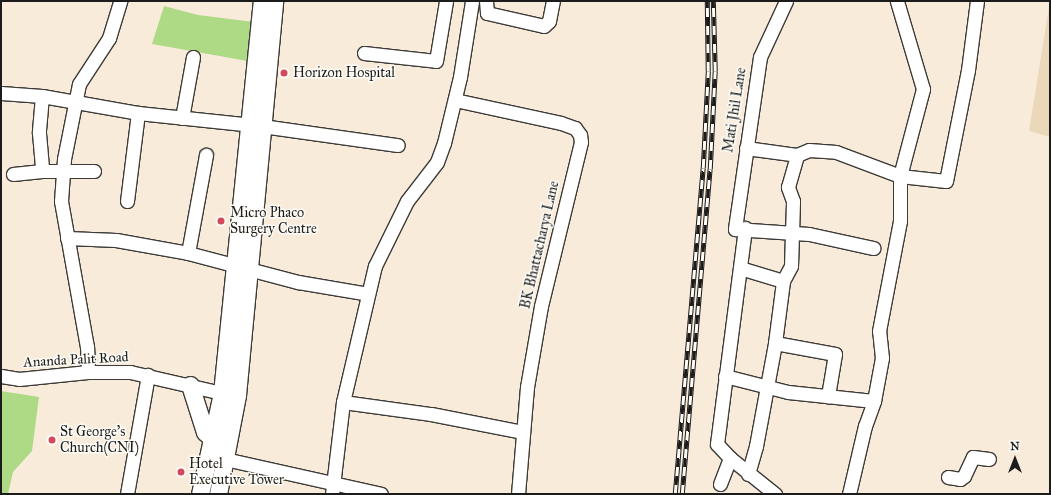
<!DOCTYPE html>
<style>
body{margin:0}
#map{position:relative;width:1051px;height:495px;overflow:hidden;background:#f9ebda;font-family:"IM FELL Great Primer",serif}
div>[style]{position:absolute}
.built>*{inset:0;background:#ebd8ba}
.green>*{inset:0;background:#aeda86}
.roads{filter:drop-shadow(1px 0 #3d3b38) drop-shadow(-1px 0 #3d3b38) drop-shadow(0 1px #3d3b38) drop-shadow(0 -1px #3d3b38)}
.minor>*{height:13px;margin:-6.5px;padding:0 6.5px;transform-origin:6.5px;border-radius:6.5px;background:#fff}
.major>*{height:17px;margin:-8.5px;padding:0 8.5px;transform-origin:8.5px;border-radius:8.5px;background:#fff}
.rail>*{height:4.5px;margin-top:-2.25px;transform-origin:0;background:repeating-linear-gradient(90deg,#fdfcf7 0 9px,#1c1c1c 0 18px);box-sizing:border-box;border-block:1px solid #1c1c1c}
.dots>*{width:11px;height:11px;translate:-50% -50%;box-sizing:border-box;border:2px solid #fdfcf7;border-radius:50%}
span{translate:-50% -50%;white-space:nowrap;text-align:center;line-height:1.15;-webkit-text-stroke:3px #fdfcf7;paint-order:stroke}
.poi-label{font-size:14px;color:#1c1c1c}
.left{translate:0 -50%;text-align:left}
.street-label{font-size:14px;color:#1c1c1c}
.frame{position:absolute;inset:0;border:2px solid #1c1c1c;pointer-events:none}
.north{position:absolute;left:995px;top:439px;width:40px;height:40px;-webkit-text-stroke:3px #fdfcf7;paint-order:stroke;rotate:0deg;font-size:11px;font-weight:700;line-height:16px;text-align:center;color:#1c1c1c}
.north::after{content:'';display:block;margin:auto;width:14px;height:18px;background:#1c1c1c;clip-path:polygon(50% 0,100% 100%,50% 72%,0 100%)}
</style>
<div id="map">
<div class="built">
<div style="clip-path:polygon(1050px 1px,1050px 137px,1029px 131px)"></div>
</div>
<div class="green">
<div style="clip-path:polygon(164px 6px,198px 15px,254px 22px,253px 62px,152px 44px)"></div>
<div style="clip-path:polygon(1px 391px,39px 397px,32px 451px,13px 472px,8px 494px,1px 494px)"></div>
</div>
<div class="roads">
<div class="minor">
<div style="left:486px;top:1px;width:12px;rotate:85deg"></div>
<div style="left:487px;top:13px;width:58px;rotate:12.8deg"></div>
<div style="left:544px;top:26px;width:7px;rotate:-45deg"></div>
<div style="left:549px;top:21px;width:20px;rotate:-79deg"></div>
<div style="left:786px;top:1px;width:62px;rotate:114.9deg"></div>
<div style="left:760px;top:57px;width:174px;rotate:98.3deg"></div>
<div style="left:735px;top:229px;width:74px;rotate:3.9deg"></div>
<div style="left:809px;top:234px;width:66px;rotate:12.3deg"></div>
<div style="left:364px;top:53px;width:72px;rotate:6.3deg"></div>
<div style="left:436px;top:61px;width:61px;rotate:-80.5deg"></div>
<div style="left:1px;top:93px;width:41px;rotate:4.2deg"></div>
<div style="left:42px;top:96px;width:97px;rotate:10deg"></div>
<div style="left:138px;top:113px;width:125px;rotate:6deg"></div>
<div style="left:262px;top:126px;width:137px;rotate:8deg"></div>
<div style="left:42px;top:96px;width:37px;rotate:95deg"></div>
<div style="left:39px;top:133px;width:38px;rotate:85deg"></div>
<div style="left:455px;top:100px;width:108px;rotate:12.2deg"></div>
<div style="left:561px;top:123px;width:15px;rotate:20deg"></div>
<div style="left:575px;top:128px;width:9px;rotate:54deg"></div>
<div style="left:580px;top:135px;width:7px;rotate:82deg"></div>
<div style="left:581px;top:142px;width:169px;rotate:103.7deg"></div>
<div style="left:541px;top:306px;width:82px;rotate:99.8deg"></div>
<div style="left:527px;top:387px;width:107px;rotate:94.8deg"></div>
<div style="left:182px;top:118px;width:62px;rotate:-79.8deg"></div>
<div style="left:746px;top:148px;width:51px;rotate:7.8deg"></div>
<div style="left:797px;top:155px;width:13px;rotate:-23deg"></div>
<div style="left:809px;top:150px;width:27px;rotate:4deg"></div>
<div style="left:836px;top:152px;width:68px;rotate:20.6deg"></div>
<div style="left:900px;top:176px;width:46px;rotate:6.2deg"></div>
<div style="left:946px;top:181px;width:113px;rotate:-78.8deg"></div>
<div style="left:968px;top:70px;width:70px;rotate:-82.6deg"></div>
<div style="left:13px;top:174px;width:29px;rotate:-6deg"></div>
<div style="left:42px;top:171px;width:52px"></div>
<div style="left:127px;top:201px;width:89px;rotate:-82.9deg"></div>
<div style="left:67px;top:238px;width:49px;rotate:2.3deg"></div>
<div style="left:116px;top:240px;width:73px;rotate:10.2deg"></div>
<div style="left:188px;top:253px;width:114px;rotate:14.8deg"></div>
<div style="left:298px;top:282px;width:71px;rotate:9.7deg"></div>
<div style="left:188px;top:253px;width:100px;rotate:-79.6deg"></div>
<div style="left:740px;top:268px;width:45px;rotate:16.8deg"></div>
<div style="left:775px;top:343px;width:61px;rotate:10.4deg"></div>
<div style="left:835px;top:354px;width:43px;rotate:99.5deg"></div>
<div style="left:88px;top:372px;width:25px;rotate:-92deg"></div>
<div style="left:87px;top:347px;width:148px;rotate:-100.1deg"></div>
<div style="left:61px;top:201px;width:42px;rotate:-85.9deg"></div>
<div style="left:64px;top:159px;width:76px;rotate:-78.7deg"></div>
<div style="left:79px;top:84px;width:55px;rotate:-56.9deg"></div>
<div style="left:109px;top:38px;width:39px;rotate:-73deg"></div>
<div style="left:1px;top:376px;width:18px;rotate:9deg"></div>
<div style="left:19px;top:379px;width:69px;rotate:-5.8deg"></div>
<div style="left:88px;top:372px;width:42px"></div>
<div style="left:130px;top:372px;width:94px;rotate:12.9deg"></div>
<div style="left:725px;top:376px;width:65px;rotate:14.3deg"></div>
<div style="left:788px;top:392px;width:86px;rotate:6deg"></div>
<div style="left:343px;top:402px;width:89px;rotate:7.8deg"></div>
<div style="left:431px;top:414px;width:94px;rotate:11.1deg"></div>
<div style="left:216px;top:457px;width:169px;rotate:12.6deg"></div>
<div style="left:730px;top:458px;width:58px;rotate:38.7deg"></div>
<div style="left:748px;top:474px;width:29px;rotate:-74deg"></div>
<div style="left:756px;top:446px;width:105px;rotate:-79.5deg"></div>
<div style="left:775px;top:343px;width:63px;rotate:-82.6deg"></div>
<div style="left:783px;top:281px;width:17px;rotate:-62deg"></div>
<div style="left:791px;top:266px;width:65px;rotate:-88.2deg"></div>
<div style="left:793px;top:201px;width:15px;rotate:-110deg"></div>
<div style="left:788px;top:187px;width:33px;rotate:-74deg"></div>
<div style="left:948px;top:477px;width:12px;rotate:9deg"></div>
<div style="left:960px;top:479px;width:5px;rotate:-37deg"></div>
<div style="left:964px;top:476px;width:21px;rotate:-65deg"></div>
<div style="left:973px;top:457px;width:16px;rotate:7deg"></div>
<div style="left:720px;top:484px;width:28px;rotate:-69deg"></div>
<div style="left:730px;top:458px;width:19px;rotate:-133deg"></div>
<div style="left:717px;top:444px;width:218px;rotate:-82.6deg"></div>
<div style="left:127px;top:494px;width:121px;rotate:-80deg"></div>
<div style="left:332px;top:494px;width:93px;rotate:-83.2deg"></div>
<div style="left:343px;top:402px;width:140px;rotate:-76.8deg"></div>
<div style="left:375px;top:266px;width:72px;rotate:-63.8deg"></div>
<div style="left:407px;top:201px;width:49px;rotate:-52.4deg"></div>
<div style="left:437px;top:162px;width:20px;rotate:-70deg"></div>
<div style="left:444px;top:143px;width:68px;rotate:-76.4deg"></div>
<div style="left:460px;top:77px;width:77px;rotate:-81deg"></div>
<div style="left:849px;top:494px;width:70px;rotate:-76.8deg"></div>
<div style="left:865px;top:426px;width:27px;rotate:-70deg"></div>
<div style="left:874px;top:401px;width:44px;rotate:-79.5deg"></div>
<div style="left:882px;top:358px;width:27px;rotate:-96deg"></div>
<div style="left:879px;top:331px;width:112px;rotate:-79.2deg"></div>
<div style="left:900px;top:221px;width:45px;rotate:-90deg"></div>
<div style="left:900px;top:176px;width:90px;rotate:-75.2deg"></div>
<div style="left:923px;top:89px;width:92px;rotate:-106.5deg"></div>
</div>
<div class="major">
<div style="left:190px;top:385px;width:49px;rotate:72.3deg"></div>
<div style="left:205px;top:432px;width:11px;rotate:41deg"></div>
<div style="left:200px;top:494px;width:103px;rotate:-77.7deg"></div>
<div style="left:222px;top:393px;width:394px;rotate:-84.2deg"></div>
<div style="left:218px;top:494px;width:101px;rotate:-79.1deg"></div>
<div style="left:237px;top:395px;width:396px;rotate:-84.6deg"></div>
</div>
</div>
<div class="rail">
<div style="left:675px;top:494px;width:327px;rotate:-85.1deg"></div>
<div style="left:703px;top:168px;width:97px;rotate:-87deg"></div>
<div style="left:708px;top:71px;width:70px;rotate:-90.8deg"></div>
<div style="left:682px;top:494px;width:326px;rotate:-85.1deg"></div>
<div style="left:710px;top:169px;width:98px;rotate:-87.1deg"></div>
<div style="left:715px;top:71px;width:70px;rotate:-91.6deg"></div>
</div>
<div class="dots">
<div style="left:284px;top:73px;background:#d1495b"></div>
<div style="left:221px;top:221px;background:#d1495b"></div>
<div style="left:52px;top:440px;background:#d1495b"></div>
<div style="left:181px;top:472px;background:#d1495b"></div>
</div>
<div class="poi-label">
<span class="left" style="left:293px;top:73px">Horizon Hospital</span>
<span class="left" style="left:230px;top:221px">Micro Phaco<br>Surgery Centre</span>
<span class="left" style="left:60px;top:440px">St George's<br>Church(CNI)</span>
<span class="left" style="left:189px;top:472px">Hotel<br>Executive Tower</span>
</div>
<div class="street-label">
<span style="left:735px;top:110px;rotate:-81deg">Mati Jhil Lane</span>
<span style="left:540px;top:245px;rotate:-77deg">BK Bhattacharya Lane</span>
<span style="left:76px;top:360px;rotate:-3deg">Ananda Palit Road</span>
</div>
<div class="frame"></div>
<div class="north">N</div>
</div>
